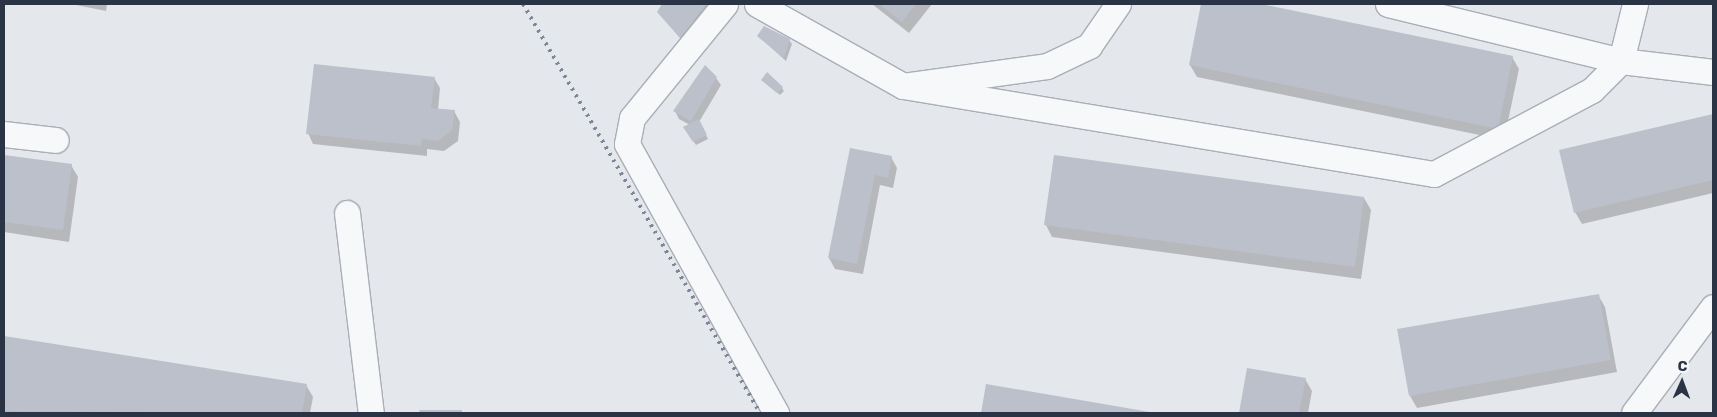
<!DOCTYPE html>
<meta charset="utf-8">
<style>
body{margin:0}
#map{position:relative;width:1717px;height:417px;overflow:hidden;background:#e4e7ec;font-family:Rubik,sans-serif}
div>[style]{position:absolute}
.shadow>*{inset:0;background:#0003}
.building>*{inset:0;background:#bbc0ca}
.roads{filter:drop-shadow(1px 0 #a9aeb7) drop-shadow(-1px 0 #a9aeb7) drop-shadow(0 1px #a9aeb7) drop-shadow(0 -1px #a9aeb7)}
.street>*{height:25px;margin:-12.5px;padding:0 12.5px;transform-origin:12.5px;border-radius:12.5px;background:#f7f8fa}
.rail>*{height:4px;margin-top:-2px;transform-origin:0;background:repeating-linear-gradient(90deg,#7d8696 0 2.5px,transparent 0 7.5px)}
span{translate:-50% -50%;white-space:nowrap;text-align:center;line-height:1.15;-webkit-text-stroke:4px #f4f6f9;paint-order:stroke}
.frame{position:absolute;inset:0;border:5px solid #2b3445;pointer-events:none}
.north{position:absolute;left:1657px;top:357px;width:50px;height:50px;-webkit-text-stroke:4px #f4f6f9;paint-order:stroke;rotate:2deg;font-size:14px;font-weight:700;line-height:20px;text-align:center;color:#2b3445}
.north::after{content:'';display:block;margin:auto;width:18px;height:22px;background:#2b3445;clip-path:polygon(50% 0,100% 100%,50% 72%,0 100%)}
</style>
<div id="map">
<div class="shadow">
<div style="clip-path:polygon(71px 4px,107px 4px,106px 11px)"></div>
<div style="clip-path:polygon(664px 4px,715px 4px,685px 44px,659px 12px)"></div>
<div style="clip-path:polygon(872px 4px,932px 4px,909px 33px)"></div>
<div style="clip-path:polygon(1203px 4px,1254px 4px,1512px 57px,1519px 69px,1504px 140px,1197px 77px,1190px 65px)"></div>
<div style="clip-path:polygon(758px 36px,789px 40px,792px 44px,786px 61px)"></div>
<div style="clip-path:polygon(434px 78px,440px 88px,438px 110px,454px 111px,460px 122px,458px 141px,444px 151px,427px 149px,427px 156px,313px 144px,308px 133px)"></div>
<div style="clip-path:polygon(716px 78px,721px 85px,699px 122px,708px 139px,696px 145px,684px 127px,690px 125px,679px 119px,675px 111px)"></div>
<div style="clip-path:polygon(762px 80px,782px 88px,784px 91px,780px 95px)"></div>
<div style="clip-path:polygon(1713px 115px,1713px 193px,1582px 224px,1575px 212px,1560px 151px)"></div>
<div style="clip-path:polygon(851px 150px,891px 157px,897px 168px,893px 188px,880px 185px,863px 274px,835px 269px,829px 258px)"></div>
<div style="clip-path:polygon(4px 156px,71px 165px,78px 177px,69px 242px,4px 232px)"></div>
<div style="clip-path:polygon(1364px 198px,1371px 210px,1361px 279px,1052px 237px,1046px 225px)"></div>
<div style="clip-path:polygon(1598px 295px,1605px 307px,1617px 372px,1417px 408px,1410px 396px)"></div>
<div style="clip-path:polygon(4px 337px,306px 385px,313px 397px,310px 413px,4px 413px)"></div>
<div style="clip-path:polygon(1248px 369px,1305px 379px,1312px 391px,1308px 413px,1240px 413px)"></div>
<div style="clip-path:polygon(987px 385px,1149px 413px,982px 413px)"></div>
</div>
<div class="building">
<div style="clip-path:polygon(662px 4px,706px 4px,680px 38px,657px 12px)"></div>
<div style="clip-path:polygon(879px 4px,916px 4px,902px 22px)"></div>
<div style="clip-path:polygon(1201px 4px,1261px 4px,1513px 56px,1498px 129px,1189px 65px)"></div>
<div style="clip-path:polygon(764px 26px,790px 39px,784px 58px,757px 36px)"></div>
<div style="clip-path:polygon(314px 64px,435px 77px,431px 108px,455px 110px,452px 130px,438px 141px,422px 139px,421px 146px,306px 134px)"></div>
<div style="clip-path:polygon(705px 65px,717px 77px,691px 121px,673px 111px)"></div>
<div style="clip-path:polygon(767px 72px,783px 87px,777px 93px,761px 80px)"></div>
<div style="clip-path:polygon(1713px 114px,1713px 180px,1574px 213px,1559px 150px)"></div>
<div style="clip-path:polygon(699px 119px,707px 135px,693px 142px,683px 127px)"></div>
<div style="clip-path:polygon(850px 148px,892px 156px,888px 178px,875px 175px,857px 264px,828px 258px)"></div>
<div style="clip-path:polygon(4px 155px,72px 164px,63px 230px,4px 222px)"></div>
<div style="clip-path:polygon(1054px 155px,1364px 197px,1355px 267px,1044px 225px)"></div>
<div style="clip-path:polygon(1599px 294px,1611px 360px,1409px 396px,1397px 329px)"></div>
<div style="clip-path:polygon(4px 336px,307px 384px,302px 413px,4px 411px)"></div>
<div style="clip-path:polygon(1247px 368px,1306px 378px,1299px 413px,1239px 413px)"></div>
<div style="clip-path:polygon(986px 384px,1150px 412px,1150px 413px,981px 413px)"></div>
<div style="clip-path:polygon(419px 410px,462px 410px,462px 413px,420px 413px)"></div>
</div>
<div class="roads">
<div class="street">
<div style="left:725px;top:4px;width:147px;rotate:129.2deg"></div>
<div style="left:632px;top:118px;width:26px;rotate:101deg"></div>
<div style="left:627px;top:144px;width:308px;rotate:61deg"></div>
<div style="left:757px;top:4px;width:167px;rotate:29.3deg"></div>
<div style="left:903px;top:86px;width:145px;rotate:-7.9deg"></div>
<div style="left:1047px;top:66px;width:47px;rotate:-25.5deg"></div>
<div style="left:1089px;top:46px;width:51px;rotate:-55.4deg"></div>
<div style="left:1388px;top:4px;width:240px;rotate:13.7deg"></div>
<div style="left:1621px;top:61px;width:93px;rotate:6.8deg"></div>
<div style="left:903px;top:86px;width:538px;rotate:9.41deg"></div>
<div style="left:1434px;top:174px;width:179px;rotate:-28deg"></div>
<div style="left:1592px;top:90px;width:41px;rotate:-45deg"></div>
<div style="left:1621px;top:61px;width:59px;rotate:-76.2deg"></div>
<div style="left:4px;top:134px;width:52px;rotate:6.6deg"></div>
<div style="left:347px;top:213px;width:201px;rotate:83.2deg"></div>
<div style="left:1634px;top:413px;width:132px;rotate:-53.3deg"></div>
</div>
</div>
<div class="rail">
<div style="left:523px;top:4px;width:473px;rotate:59.9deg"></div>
</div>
<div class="frame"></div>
<div class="north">С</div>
</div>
